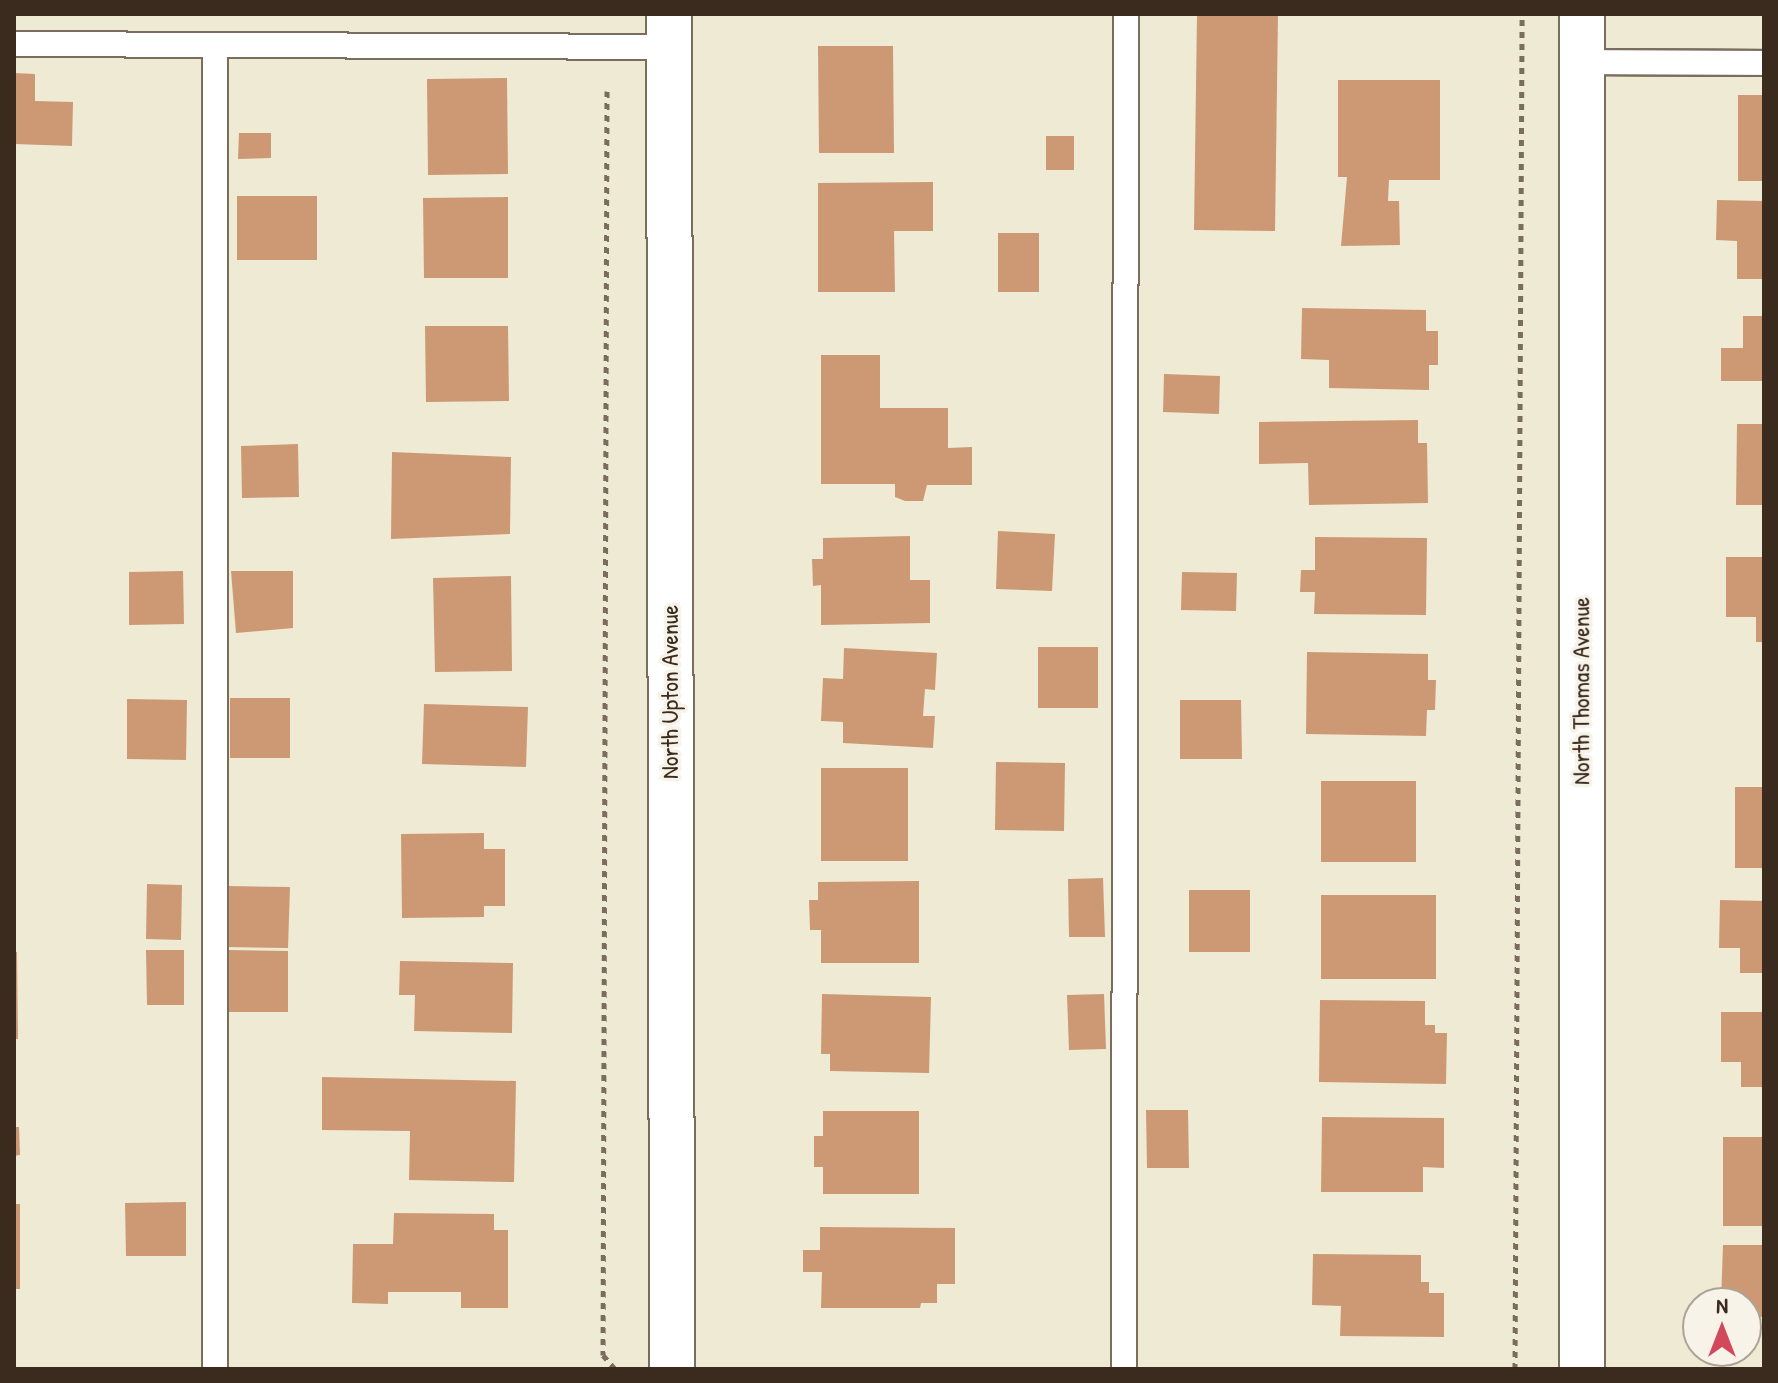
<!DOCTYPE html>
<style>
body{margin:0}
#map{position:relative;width:1778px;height:1383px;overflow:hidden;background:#efead3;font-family:"Patrick Hand",sans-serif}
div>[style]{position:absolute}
.building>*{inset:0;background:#cd9974}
.path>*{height:5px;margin-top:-2.5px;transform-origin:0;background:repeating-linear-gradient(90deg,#7a6d5d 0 6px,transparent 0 12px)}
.roads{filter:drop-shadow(2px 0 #7a6d5d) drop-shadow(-2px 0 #7a6d5d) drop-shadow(0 2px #7a6d5d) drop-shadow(0 -2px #7a6d5d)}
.lane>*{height:24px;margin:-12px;padding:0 12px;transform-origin:12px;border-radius:12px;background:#fff}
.street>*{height:44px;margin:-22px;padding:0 22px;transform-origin:22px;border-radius:22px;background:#fff}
span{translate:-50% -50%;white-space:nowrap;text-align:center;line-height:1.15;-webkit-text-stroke:7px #f7f3e8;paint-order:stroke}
.street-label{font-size:24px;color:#3b2a1e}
.frame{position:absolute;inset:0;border:16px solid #3b2a1e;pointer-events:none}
.north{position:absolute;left:1682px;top:1287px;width:80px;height:80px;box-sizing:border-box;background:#f7f3e8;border:2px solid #aca397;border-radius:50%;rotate:0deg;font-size:22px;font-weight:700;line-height:32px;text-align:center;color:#3b2a1e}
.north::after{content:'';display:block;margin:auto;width:28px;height:36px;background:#d1495b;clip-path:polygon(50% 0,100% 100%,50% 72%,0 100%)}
</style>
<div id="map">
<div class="building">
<div style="clip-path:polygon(1197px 14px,1278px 14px,1275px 231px,1194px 230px)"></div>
<div style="clip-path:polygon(818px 46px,893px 46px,894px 153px,819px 153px)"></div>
<div style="clip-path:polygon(14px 73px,35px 74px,35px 101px,73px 102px,72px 146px,14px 144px)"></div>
<div style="clip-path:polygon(507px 78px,508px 174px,428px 175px,427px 79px)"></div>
<div style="clip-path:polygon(1338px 80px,1440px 80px,1440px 180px,1389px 180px,1388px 201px,1399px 201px,1400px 245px,1341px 246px,1347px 177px,1338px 177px)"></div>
<div style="clip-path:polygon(1738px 95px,1764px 95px,1764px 181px,1738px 181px)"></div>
<div style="clip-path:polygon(239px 133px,271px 133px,271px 158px,238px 159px)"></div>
<div style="clip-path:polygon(1046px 136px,1074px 136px,1074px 170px,1046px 170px)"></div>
<div style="clip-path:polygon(933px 182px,933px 231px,894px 231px,895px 292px,818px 292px,818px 183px)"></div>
<div style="clip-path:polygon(237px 196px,317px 196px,317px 260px,237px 260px)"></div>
<div style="clip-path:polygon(508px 197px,508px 278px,424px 278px,423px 198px)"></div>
<div style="clip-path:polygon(1717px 200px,1764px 201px,1764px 279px,1737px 279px,1737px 241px,1716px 240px)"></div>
<div style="clip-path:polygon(998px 233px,1039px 233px,1039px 292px,998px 292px)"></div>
<div style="clip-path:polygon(1302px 308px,1426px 310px,1426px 331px,1438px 331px,1438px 365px,1429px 365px,1429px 390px,1329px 388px,1329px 360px,1301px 359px)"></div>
<div style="clip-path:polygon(1743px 316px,1764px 316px,1764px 381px,1721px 381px,1721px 348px,1743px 348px)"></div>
<div style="clip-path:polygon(425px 326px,508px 326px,509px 401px,426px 402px)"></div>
<div style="clip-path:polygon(821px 355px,880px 355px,880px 408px,948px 408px,948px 448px,972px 447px,972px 485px,927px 485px,923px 501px,905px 501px,895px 497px,895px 484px,821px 484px)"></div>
<div style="clip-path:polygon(1164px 374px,1220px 376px,1219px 414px,1163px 412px)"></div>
<div style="clip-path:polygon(1418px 420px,1418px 443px,1427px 443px,1428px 503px,1309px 505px,1308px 463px,1259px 464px,1259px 422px)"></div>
<div style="clip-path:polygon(1737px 424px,1764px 424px,1764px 505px,1736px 505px)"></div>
<div style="clip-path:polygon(298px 444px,299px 497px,242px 498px,241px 446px)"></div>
<div style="clip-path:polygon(392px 452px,511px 457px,510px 534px,391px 539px)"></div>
<div style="clip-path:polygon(998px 531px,1055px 534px,1052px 591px,996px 589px)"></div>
<div style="clip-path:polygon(910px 536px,910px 580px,930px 580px,930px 623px,821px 625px,821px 585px,813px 586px,812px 559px,823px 559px,823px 538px)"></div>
<div style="clip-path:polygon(1315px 537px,1427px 538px,1426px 615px,1314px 614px,1315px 592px,1300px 592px,1301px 570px,1315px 570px)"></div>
<div style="clip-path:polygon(1726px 557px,1764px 557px,1764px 642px,1756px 642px,1756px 617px,1726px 617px)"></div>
<div style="clip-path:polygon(183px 571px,184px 624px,129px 625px,129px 572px)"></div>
<div style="clip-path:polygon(231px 571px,293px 571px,293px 628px,236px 633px)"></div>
<div style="clip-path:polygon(1182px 572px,1237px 573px,1236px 611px,1181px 610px)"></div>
<div style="clip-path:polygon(511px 576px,512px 671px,435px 672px,433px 578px)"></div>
<div style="clip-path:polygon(1038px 647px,1098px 647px,1098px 708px,1038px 708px)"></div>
<div style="clip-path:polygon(844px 648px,937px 653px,935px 690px,925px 689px,923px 716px,935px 716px,933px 748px,843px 743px,843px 722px,821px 721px,823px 678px,843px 679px)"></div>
<div style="clip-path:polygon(1307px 652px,1428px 654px,1428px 680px,1436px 680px,1435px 710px,1427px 710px,1426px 736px,1306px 734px)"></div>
<div style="clip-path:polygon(230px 698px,290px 698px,290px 758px,230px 758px)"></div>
<div style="clip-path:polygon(127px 699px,187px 700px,186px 760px,127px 759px)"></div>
<div style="clip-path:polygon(1180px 700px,1241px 700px,1242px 759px,1180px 759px)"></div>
<div style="clip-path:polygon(424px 704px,528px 707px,526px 767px,422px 764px)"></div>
<div style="clip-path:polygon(996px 762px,1065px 763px,1064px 831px,995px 830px)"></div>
<div style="clip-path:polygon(821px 768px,908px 768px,908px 861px,821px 861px)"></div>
<div style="clip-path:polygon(1321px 781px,1416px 781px,1416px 862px,1321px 862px)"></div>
<div style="clip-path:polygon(1735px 787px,1764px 787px,1764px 868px,1735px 868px)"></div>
<div style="clip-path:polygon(484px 833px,484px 849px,505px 849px,505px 906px,484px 906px,484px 917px,402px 918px,401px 834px)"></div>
<div style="clip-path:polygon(1103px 878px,1105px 937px,1069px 937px,1068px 879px)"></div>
<div style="clip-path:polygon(919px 881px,919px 963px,821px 963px,821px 930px,810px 930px,809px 900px,818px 900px,818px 882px)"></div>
<div style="clip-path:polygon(147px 884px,182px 885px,181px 940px,146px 939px)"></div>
<div style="clip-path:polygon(228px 886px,290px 887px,288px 948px,227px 947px)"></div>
<div style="clip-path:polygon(1189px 890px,1250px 890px,1250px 952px,1189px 952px)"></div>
<div style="clip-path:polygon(1321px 895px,1436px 895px,1436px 979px,1321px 979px)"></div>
<div style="clip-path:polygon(1720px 900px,1764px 901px,1764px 973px,1740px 973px,1740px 948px,1719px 948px)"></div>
<div style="clip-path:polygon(146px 950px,184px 950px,184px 1005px,147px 1005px)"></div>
<div style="clip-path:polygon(228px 950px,288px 951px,288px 1012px,228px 1012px)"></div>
<div style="clip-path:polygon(14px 952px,17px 952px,18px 1039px,14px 1039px)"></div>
<div style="clip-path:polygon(400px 961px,513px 963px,512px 1033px,414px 1031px,415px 995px,399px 995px)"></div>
<div style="clip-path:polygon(822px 994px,931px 997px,929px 1073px,830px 1071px,830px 1054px,821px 1054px)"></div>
<div style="clip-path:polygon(1104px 994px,1106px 1049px,1069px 1050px,1067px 995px)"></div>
<div style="clip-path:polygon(1320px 1000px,1425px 1001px,1425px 1025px,1435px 1025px,1435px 1033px,1447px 1033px,1446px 1084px,1319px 1082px)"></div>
<div style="clip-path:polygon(1721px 1012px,1764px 1012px,1764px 1087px,1741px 1087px,1741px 1062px,1721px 1062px)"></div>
<div style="clip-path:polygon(322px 1077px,516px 1081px,514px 1182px,409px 1180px,410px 1131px,322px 1130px)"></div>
<div style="clip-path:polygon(1146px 1110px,1188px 1110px,1189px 1168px,1147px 1168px)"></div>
<div style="clip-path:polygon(823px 1111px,919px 1111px,919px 1194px,823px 1194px,823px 1167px,814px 1167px,814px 1136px,823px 1136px)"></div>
<div style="clip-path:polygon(1322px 1117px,1444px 1118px,1444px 1168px,1423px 1167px,1423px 1192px,1321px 1192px)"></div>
<div style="clip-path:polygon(14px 1127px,19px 1127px,20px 1155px,14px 1156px)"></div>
<div style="clip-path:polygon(1723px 1137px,1764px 1137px,1764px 1226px,1723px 1226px)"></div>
<div style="clip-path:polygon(186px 1202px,186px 1256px,126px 1256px,125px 1203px)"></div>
<div style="clip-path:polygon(14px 1204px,20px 1204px,20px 1289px,14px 1289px)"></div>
<div style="clip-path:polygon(394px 1213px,494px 1214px,494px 1230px,508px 1230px,508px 1308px,461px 1308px,461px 1292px,388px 1292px,388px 1304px,352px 1303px,353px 1244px,393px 1244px)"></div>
<div style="clip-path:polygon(820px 1227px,955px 1228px,955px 1284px,937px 1284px,937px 1303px,921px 1303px,920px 1308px,821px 1308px,822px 1272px,803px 1272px,803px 1250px,820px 1250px)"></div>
<div style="clip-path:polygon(1723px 1245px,1764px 1245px,1764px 1317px,1746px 1316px,1746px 1303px,1721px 1302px)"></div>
<div style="clip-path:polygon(1313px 1254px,1421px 1255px,1421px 1282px,1429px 1282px,1429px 1293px,1444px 1293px,1444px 1337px,1340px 1336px,1341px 1306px,1312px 1305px)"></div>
</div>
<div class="path">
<div style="left:607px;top:91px;width:1264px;rotate:90.18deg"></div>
<div style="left:603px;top:1355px;width:18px;rotate:49deg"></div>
<div style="left:1515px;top:1369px;width:1355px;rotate:-89.7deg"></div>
</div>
<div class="roads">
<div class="lane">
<div style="left:14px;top:44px;width:655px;rotate:0.26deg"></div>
<div style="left:215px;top:46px;width:1323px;rotate:90deg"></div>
<div style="left:1580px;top:62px;width:184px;rotate:0.3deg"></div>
<div style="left:1124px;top:1369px;width:1355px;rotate:-89.92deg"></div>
</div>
<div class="street">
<div style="left:669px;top:14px;width:1355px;rotate:89.87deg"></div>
<div style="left:1582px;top:14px;width:1355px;rotate:90deg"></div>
</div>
</div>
<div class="street-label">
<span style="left:1581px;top:691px;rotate:-90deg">North Thomas Avenue</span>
<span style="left:670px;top:692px;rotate:-90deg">North Upton Avenue</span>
</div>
<div class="frame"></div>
<div class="north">N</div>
</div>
